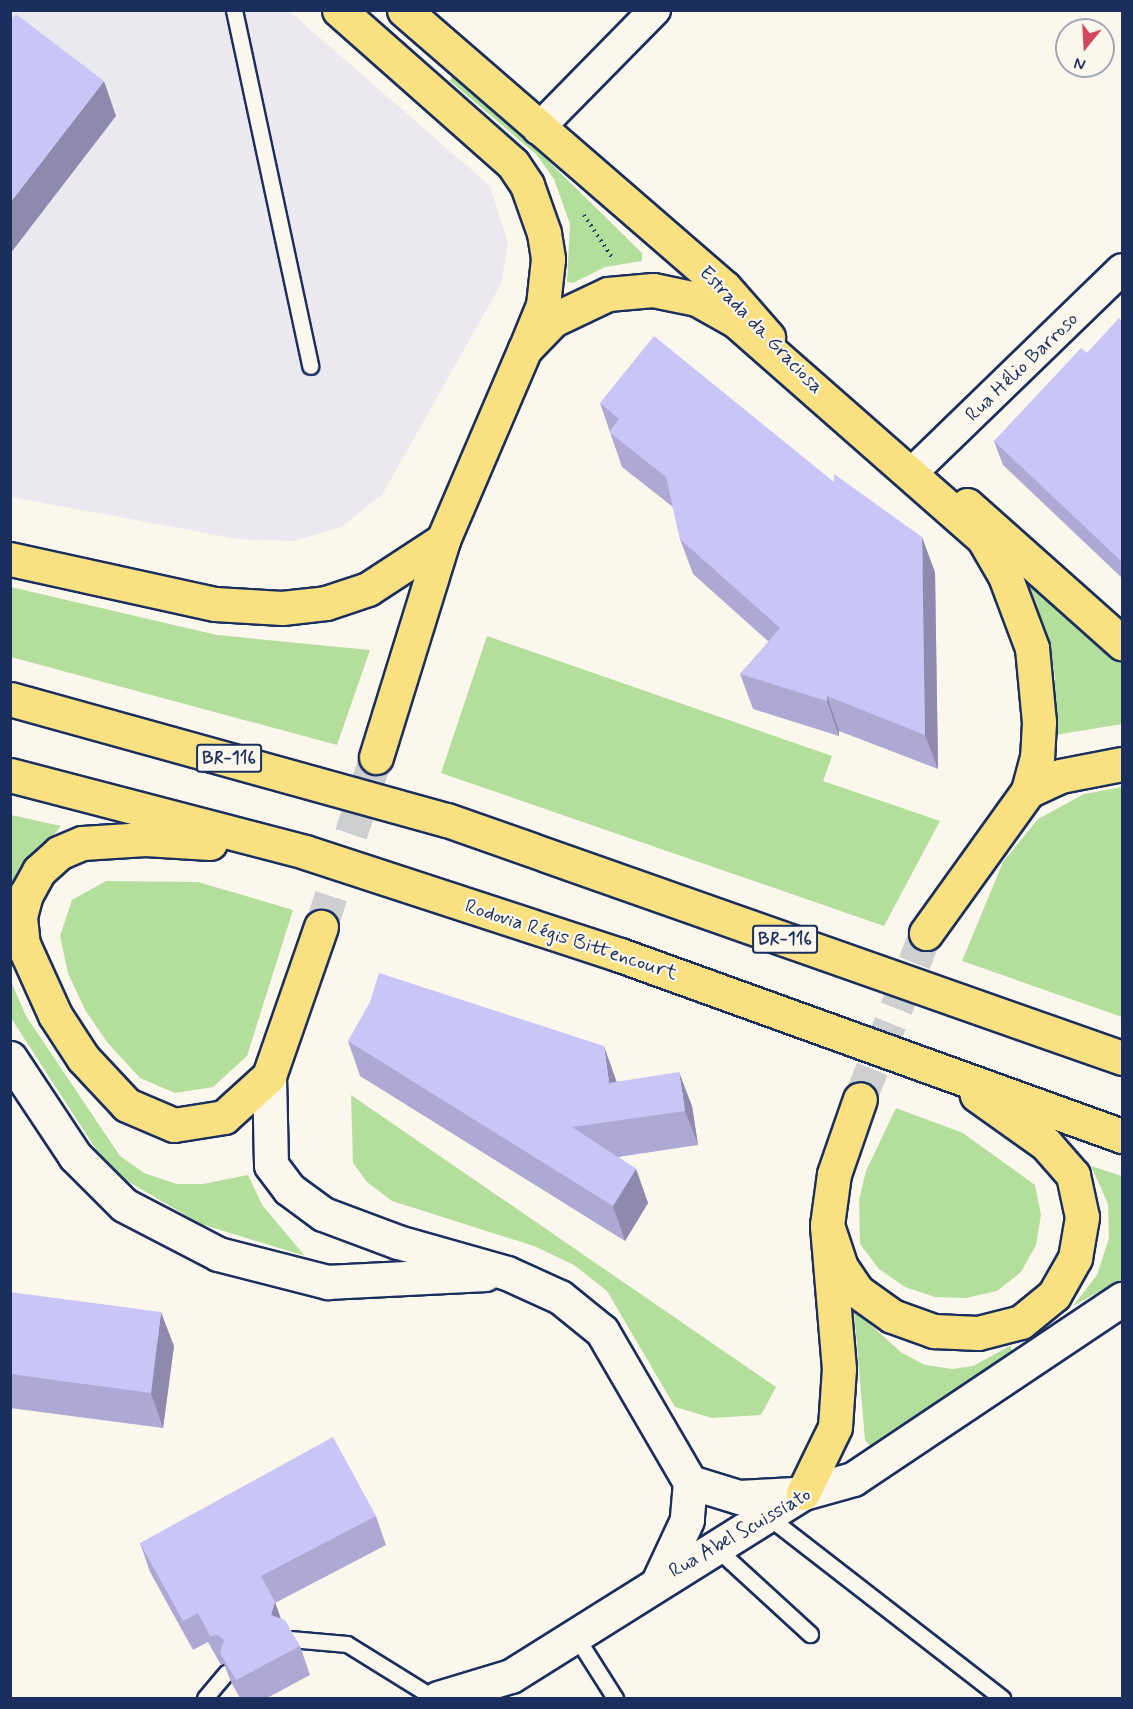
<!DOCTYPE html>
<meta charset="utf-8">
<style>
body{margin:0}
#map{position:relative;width:1133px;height:1709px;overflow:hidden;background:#fbf7ec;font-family:Mynerve,sans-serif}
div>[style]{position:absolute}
.built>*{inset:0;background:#ece8ef}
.green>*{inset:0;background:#b3de9c}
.highway-tunnel>*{height:33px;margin-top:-16.5px;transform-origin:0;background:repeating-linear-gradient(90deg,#cecfd0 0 33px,transparent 0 49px)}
.path>*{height:4px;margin-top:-2px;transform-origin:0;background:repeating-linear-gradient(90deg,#1b2f5e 0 1.5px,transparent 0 6px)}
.roads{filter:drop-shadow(2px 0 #1b2f5e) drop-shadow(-2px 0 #1b2f5e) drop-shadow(0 2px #1b2f5e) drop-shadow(0 -2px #1b2f5e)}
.lane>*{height:15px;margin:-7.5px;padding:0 7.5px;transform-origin:7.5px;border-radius:7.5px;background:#fbf7ec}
.street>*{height:30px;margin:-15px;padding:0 15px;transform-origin:15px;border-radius:15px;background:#fbf7ec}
.secondary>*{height:33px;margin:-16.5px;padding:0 16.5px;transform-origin:16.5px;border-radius:16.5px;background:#fbf7ec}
.primary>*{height:33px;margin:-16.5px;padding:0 16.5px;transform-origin:16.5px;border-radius:16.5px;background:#f9e181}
.highway>*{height:33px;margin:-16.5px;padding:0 16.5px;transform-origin:16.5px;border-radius:16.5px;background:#f9e181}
.wall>*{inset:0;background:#ada9d4}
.shaded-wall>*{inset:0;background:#8d8aad}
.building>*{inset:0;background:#c9c5f7}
span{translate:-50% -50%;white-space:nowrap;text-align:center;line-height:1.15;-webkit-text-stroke:4.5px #fbf7ec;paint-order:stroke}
.shield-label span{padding:2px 4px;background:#fbf7ec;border:2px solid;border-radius:4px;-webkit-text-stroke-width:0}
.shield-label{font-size:18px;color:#1b2f5e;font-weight:700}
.street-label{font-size:20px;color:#1b2f5e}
.frame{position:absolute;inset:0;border:12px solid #1b2f5e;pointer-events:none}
.north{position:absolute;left:1055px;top:18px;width:60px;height:60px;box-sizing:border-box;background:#fbf7ec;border:2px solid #a1a7b3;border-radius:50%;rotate:198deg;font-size:16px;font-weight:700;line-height:24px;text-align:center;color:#1b2f5e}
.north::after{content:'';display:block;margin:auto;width:21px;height:27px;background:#d1495b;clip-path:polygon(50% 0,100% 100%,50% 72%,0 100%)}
</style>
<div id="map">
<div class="built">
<div style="clip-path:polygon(10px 11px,289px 11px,490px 186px,508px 243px,501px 284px,382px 495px,341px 527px,294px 541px,238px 539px,11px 497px)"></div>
</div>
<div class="green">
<div style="clip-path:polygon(452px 76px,537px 150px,642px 253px,642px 261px,605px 267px,573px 283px,567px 282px,570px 224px,554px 179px,536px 154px,450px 81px)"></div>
<div style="clip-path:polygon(1029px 583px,1122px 662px,1122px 724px,1055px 735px,1052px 730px,1055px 678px,1050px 645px,1026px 589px)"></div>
<div style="clip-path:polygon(11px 587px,217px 635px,370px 650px,337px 745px,11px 657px)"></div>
<div style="clip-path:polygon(487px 636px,832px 756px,823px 781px,940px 821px,884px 926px,441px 773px)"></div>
<div style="clip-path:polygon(1122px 787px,1122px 1017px,962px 961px,1003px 862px,1038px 819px,1084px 794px)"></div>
<div style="clip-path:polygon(11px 815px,61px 826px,22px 873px,11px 897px)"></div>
<div style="clip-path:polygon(106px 881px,198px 882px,293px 910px,247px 1056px,213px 1087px,175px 1093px,140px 1078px,107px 1042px,85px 1010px,68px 973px,60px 936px,72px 900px)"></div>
<div style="clip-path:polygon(10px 979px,26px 1016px,120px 1156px,144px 1173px,177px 1184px,203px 1184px,248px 1175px,262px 1205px,305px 1256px,201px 1224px,110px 1171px,11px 1018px)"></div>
<div style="clip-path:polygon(351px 1095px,776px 1387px,761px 1415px,712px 1418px,675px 1407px,607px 1291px,574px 1265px,534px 1246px,392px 1201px,367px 1182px,353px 1163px)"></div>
<div style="clip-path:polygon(896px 1108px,963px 1133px,1035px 1185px,1041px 1215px,1036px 1245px,1021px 1272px,997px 1291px,966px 1298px,935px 1297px,905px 1287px,879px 1269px,860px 1244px,859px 1200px,866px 1171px)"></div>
<div style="clip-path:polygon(1091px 1166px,1122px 1176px,1122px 1279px,1073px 1306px,1097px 1275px,1109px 1238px,1108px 1204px)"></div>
<div style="clip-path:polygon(854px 1310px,902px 1353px,925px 1365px,952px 1369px,973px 1366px,1010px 1346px,1013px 1352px,870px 1446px,865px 1440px)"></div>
</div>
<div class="highway-tunnel">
<div style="left:321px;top:927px;width:179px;rotate:-72.1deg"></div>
<div style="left:860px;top:1099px;width:179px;rotate:-68.3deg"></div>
</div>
<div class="path">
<div style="left:584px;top:215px;width:53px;rotate:56.6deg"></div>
</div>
<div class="roads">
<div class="lane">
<div style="left:234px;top:10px;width:364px;rotate:77.9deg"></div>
<div style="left:766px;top:1515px;width:299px;rotate:37.8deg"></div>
<div style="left:715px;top:1547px;width:129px;rotate:42.5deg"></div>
<div style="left:575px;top:1635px;width:75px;rotate:57.6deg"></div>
<div style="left:290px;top:1639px;width:57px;rotate:5deg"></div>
<div style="left:347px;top:1644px;width:102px;rotate:31.8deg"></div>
<div style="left:205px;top:1698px;width:33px;rotate:-50deg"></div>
</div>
<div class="street">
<div style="left:538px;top:129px;width:167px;rotate:-45.5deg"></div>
<div style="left:921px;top:464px;width:280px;rotate:-44.1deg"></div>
</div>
<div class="secondary">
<div style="left:10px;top:1058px;width:118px;rotate:56.4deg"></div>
<div style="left:75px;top:1156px;width:69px;rotate:45deg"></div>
<div style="left:124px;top:1205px;width:106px;rotate:27.5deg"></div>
<div style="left:218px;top:1254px;width:114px;rotate:14.3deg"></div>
<div style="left:328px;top:1282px;width:157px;rotate:-2.9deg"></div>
<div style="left:269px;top:1076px;width:89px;rotate:88.7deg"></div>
<div style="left:271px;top:1165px;width:30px;rotate:53deg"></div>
<div style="left:289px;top:1189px;width:42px;rotate:36.3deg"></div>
<div style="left:323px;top:1214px;width:80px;rotate:20.5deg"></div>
<div style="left:398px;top:1242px;width:113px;rotate:15.9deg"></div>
<div style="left:507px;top:1273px;width:58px;rotate:24.4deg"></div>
<div style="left:560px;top:1297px;width:54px;rotate:39deg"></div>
<div style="left:602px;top:1331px;width:175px;rotate:59.8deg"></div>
<div style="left:690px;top:1482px;width:38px;rotate:95deg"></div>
<div style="left:687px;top:1520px;width:66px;rotate:115deg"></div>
<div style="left:690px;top:1482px;width:51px;rotate:17deg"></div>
<div style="left:739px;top:1497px;width:55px;rotate:-3.1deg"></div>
<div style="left:438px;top:1698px;width:76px;rotate:-16.8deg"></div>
<div style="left:511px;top:1676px;width:345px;rotate:-32.1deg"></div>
<div style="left:803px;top:1493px;width:52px;rotate:-15.6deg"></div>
<div style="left:853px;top:1479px;width:324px;rotate:-33.8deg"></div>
</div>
<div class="primary">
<div style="left:339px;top:10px;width:232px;rotate:41.5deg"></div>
<div style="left:513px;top:164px;width:25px;rotate:56deg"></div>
<div style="left:527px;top:185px;width:51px;rotate:70.5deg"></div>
<div style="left:544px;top:233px;width:26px;rotate:81deg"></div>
<div style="left:548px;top:259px;width:46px;rotate:96.2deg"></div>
<div style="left:543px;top:305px;width:48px;rotate:112.2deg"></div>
<div style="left:404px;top:10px;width:423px;rotate:40.9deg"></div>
<div style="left:724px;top:287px;width:67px;rotate:48.7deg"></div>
<div style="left:967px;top:505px;width:208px;rotate:41.7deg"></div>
</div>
<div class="highway">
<div style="left:10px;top:559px;width:210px;rotate:12.4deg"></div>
<div style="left:215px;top:604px;width:67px;rotate:3.4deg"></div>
<div style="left:282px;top:608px;width:44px;rotate:-6.5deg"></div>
<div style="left:326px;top:603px;width:44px;rotate:-18.4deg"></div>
<div style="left:368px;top:589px;width:90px;rotate:-33.2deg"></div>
<div style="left:10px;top:699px;width:453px;rotate:15.5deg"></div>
<div style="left:447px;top:820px;width:716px;rotate:19.42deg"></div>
<div style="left:376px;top:757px;width:227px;rotate:-72.8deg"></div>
<div style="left:443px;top:540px;width:208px;rotate:-66.8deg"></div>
<div style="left:525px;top:349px;width:40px;rotate:-46deg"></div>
<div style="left:553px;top:320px;width:61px;rotate:-25.3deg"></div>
<div style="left:608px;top:294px;width:45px;rotate:-5.1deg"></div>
<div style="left:653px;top:290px;width:45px;rotate:11.6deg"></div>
<div style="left:697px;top:299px;width:45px;rotate:29.4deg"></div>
<div style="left:736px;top:321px;width:329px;rotate:41.3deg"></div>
<div style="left:983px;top:538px;width:44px;rotate:59.9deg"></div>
<div style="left:1005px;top:576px;width:77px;rotate:69.4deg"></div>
<div style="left:1032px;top:648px;width:74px;rotate:84.6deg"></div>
<div style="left:1039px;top:722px;width:35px;rotate:93deg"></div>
<div style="left:1037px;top:757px;width:35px;rotate:105deg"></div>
<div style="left:1028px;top:791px;width:175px;rotate:125.7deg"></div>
<div style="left:10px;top:775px;width:305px;rotate:14.6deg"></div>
<div style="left:305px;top:852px;width:331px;rotate:18.1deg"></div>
<div style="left:620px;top:955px;width:534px;rotate:19.83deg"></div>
<div style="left:1028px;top:791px;width:35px;rotate:-25deg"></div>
<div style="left:1060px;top:776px;width:63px;rotate:-11deg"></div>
<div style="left:210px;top:843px;width:65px;rotate:-176.5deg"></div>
<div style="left:145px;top:839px;width:63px;rotate:176.4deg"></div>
<div style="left:82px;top:843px;width:25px;rotate:157deg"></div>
<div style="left:59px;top:853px;width:27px;rotate:138deg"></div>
<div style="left:39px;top:871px;width:26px;rotate:119deg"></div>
<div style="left:26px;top:894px;width:24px;rotate:105deg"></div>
<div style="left:20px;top:917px;width:27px;rotate:84deg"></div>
<div style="left:23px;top:944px;width:78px;rotate:65.7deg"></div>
<div style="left:55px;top:1015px;width:51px;rotate:56.9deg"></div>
<div style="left:83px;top:1058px;width:64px;rotate:46.9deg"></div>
<div style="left:127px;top:1105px;width:51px;rotate:23.1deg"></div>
<div style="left:174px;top:1125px;width:51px;rotate:-9.1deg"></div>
<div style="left:224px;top:1117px;width:61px;rotate:-42.3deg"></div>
<div style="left:269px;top:1076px;width:158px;rotate:-70.8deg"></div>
<div style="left:827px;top:1225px;width:44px;rotate:71.6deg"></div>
<div style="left:841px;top:1267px;width:29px;rotate:56deg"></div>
<div style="left:857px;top:1291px;width:43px;rotate:35.5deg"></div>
<div style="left:892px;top:1316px;width:45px;rotate:19.7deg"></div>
<div style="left:934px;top:1331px;width:44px;rotate:2.6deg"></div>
<div style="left:978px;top:1333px;width:44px;rotate:-14.3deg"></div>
<div style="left:1021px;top:1322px;width:43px;rotate:-39.3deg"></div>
<div style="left:1054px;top:1295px;width:43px;rotate:-60.4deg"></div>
<div style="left:1075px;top:1258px;width:42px;rotate:-80.3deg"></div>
<div style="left:1082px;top:1217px;width:43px;rotate:-102.1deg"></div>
<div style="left:1073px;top:1175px;width:41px;rotate:-131.1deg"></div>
<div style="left:1046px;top:1144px;width:85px;rotate:-144.6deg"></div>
<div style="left:803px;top:1493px;width:73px;rotate:-64.1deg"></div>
<div style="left:835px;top:1427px;width:58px;rotate:-86.1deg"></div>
<div style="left:839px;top:1369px;width:144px;rotate:-94.8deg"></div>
<div style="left:827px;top:1225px;width:51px;rotate:-82.2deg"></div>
<div style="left:834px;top:1174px;width:79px;rotate:-70.9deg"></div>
</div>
</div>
<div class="wall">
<div style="clip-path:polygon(1122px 321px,1122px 578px,1003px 465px,994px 441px,1087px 353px)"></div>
<div style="clip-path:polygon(600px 403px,935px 572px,938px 769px,839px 731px,839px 736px,753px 709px,740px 674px,769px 642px,693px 574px,680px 539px,673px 507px,622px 467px)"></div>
<div style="clip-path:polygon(348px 1041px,616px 1081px,692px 1106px,698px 1145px,618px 1157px,636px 1169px,648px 1203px,625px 1241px,360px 1076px)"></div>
<div style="clip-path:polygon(10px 1292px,174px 1346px,163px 1428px,10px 1408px)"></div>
<div style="clip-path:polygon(376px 1516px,386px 1545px,275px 1603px,281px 1619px,300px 1646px,310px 1675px,267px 1698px,240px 1698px,231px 1682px,224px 1664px,221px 1665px,208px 1642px,193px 1650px,150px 1572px,140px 1543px)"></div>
</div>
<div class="shaded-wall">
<div style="clip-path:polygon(104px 81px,116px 116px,10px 254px,10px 203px)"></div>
<div style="clip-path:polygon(922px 537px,935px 572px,938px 769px,925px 735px)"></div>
<div style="clip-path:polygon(827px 696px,839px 731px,839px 736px,827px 701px)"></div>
<div style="clip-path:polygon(604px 1046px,616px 1080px,622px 1117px,609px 1083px)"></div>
<div style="clip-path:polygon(679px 1072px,692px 1106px,698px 1145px,685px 1111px)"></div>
<div style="clip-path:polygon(636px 1169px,648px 1203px,625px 1241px,613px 1206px)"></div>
<div style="clip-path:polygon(161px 1312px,174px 1346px,163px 1428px,151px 1393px)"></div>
<div style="clip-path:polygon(275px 1602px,285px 1631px,271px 1615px)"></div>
</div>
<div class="building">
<div style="clip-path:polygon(16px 14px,104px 81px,10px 203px,10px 22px)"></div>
<div style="clip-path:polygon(1119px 318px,1122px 321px,1122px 562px,994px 441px,1081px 348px,1087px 353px)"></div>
<div style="clip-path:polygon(654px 336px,834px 482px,834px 474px,922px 537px,925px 735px,827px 696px,827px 701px,740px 674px,780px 628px,680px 539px,666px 477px,609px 432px,619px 419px,600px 403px)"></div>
<div style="clip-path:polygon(379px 973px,604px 1046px,609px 1083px,679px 1072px,685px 1111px,572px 1127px,636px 1169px,613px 1206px,348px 1041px,370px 1002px)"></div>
<div style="clip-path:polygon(10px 1292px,161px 1312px,151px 1393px,10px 1374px)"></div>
<div style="clip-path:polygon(333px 1437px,376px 1516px,261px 1576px,275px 1602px,271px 1615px,285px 1620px,300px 1646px,236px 1680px,220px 1653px,224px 1640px,218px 1635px,210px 1636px,198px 1613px,183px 1621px,140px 1543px)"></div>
</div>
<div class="shield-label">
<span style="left:229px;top:758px">BR-116</span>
<span style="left:785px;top:939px">BR-116</span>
</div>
<div class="street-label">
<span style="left:761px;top:330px;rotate:46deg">Estrada da Graciosa</span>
<span style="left:1022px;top:367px;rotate:-44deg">Rua Hélio Barroso</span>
<span style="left:571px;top:940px;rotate:18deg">Rodovia Régis Bittencourt</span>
<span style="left:740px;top:1533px;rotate:-30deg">Rua Abel Scuissiato</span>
</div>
<div class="frame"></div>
<div class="north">N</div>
</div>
